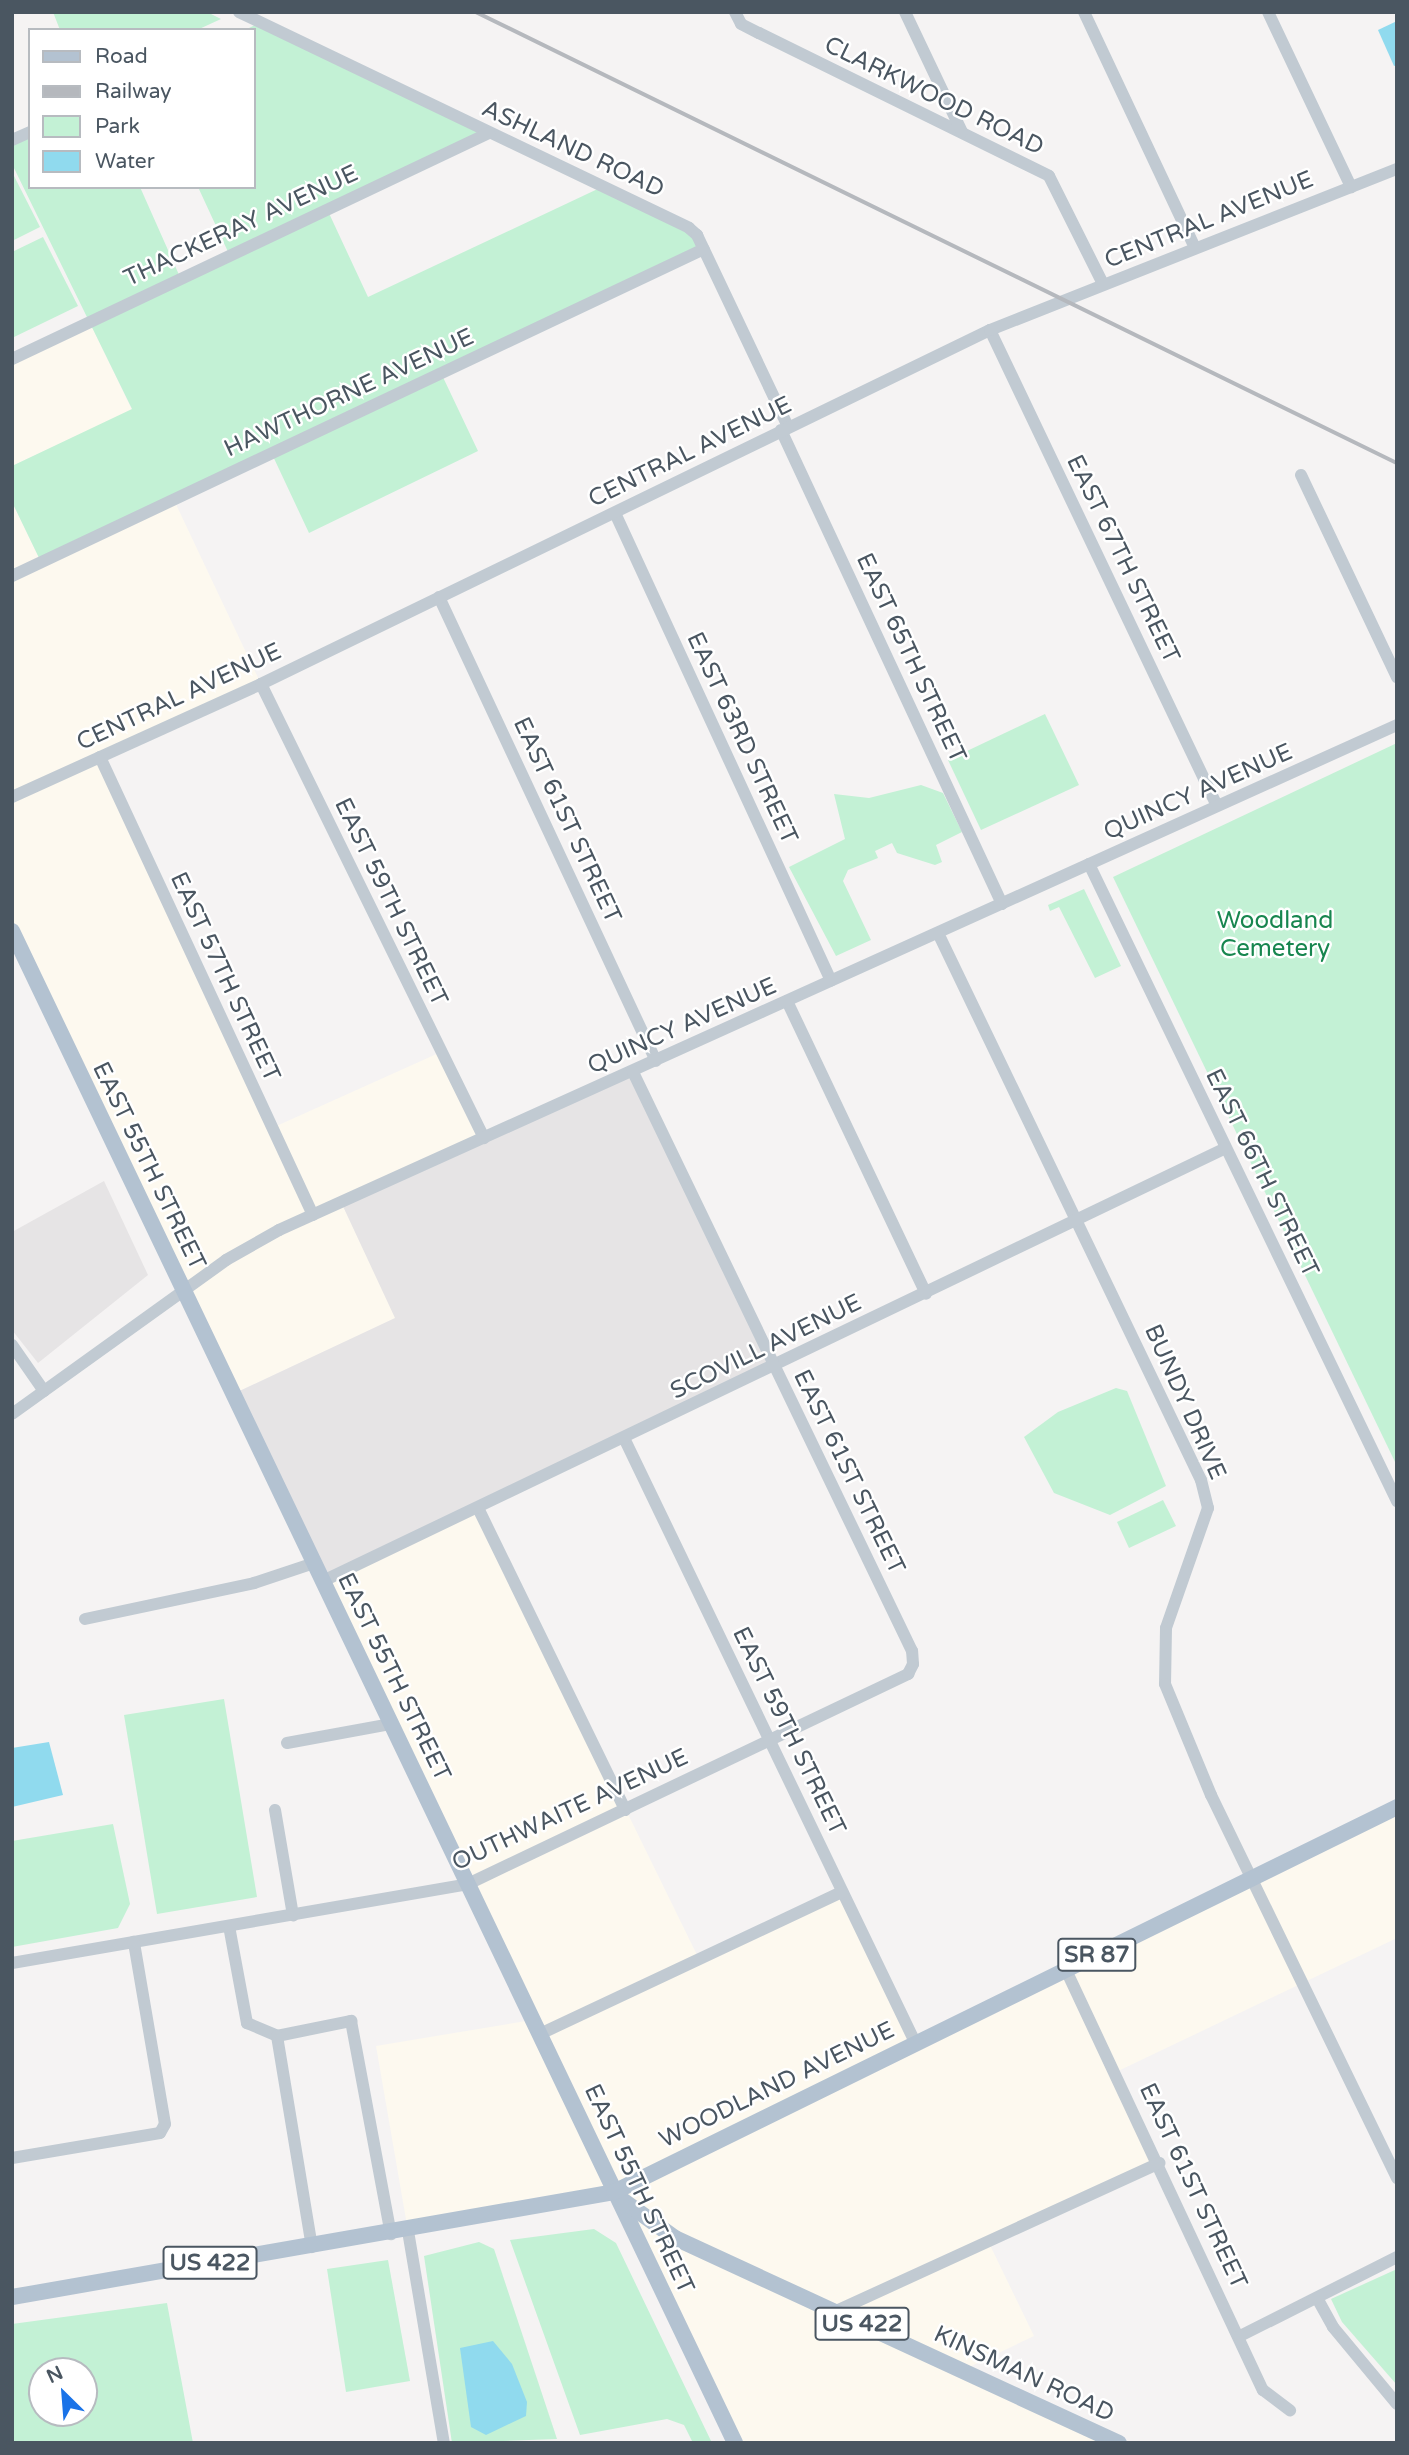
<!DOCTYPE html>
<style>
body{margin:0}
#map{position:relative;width:1409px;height:2455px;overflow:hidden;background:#f5f3f3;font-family:"Varela Round",sans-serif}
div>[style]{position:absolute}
.commercial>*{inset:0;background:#fdf9ef}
.education>*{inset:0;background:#e6e4e5}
.green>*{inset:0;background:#c3f1d5}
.water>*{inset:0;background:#90daee}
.minor>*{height:12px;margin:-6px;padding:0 6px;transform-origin:6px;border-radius:6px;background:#c1cad2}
.major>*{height:16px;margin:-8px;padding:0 8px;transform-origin:8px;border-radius:8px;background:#b3c2d1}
.rail>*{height:3.5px;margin:-1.75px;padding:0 1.75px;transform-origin:1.75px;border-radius:1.75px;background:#b5b8bd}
span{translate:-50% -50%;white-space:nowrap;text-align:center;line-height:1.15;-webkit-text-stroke:5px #fff;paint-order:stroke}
.shield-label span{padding:2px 5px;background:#fff;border:2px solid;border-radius:5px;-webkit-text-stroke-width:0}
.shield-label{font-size:23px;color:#4a5661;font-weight:700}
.street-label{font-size:24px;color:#4a5661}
.park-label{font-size:24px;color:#17864f}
.frame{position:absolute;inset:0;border:14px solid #4a5661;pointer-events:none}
.legend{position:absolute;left:28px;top:28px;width:228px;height:161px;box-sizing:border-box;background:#fff;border:2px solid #b7bbc0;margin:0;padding:9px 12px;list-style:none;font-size:21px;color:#4a5661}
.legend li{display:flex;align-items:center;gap:14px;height:35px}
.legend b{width:35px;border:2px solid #b7bbc0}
.north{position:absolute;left:28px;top:2357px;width:70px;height:70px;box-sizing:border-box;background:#fff;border:2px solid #b7bbc0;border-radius:50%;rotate:335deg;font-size:19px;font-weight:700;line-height:28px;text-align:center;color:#4a5661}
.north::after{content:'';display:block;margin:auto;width:24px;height:32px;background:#1a73e8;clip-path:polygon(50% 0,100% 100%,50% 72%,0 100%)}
</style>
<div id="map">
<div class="commercial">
<div style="clip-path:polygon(89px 321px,132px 410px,12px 466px,12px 359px)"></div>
<div style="clip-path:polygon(173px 498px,261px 684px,100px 756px,272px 1128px,441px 1052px,484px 1138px,341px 1202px,396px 1318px,233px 1394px,12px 931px,12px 502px,41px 562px)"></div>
<div style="clip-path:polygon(478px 1508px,699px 1959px,842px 1892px,916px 2042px,1397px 1807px,1397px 1938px,1116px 2072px,1160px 2163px,988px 2241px,1034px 2336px,963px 2370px,1119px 2443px,735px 2443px,614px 2192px,408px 2231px,376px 2046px,532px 2020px,323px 1581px)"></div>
</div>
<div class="education">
<div style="clip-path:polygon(633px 1072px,775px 1367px,323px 1581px,233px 1394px,395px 1318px,341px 1202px)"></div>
<div style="clip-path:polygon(104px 1181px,148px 1275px,38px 1363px,12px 1330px,12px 1232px)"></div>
</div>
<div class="green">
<div style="clip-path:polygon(53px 12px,207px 12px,221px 19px,197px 30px,60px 30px)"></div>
<div style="clip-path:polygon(259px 23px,489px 133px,327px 209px,368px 297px,604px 186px,689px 228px,704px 249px,441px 373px,478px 451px,309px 533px,271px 452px,41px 562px,12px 502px,12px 466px,132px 409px,12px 164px,12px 140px,30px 132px,30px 187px,140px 187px,180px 277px,229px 254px,198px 187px,254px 187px,254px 30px,245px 30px)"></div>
<div style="clip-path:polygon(12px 172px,40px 227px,12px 241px)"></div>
<div style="clip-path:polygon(43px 237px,78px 306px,12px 338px,12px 252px)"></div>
<div style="clip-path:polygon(1045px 714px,1079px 785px,981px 830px,948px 760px)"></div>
<div style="clip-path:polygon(1397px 743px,1397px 1466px,1113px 877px)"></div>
<div style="clip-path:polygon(921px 785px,943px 793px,962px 832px,936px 845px,942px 862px,935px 865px,897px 853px,892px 843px,875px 851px,878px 858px,848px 870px,843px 881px,871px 940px,836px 956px,789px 867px,845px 839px,834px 794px,869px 798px)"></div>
<div style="clip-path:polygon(1084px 889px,1121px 966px,1095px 978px,1059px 907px,1050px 911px,1048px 905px)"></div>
<div style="clip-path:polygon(1116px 1388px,1127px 1391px,1166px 1486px,1110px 1515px,1054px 1493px,1024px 1437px,1058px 1412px)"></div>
<div style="clip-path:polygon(1163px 1500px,1176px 1526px,1129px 1548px,1117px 1522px)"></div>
<div style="clip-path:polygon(224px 1699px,257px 1897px,157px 1914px,124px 1715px)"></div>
<div style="clip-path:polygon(113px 1824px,130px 1904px,118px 1928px,12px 1947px,12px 1841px)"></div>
<div style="clip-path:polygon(594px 2229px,616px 2243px,712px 2443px,693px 2443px,684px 2425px,667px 2419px,580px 2435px,510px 2240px)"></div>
<div style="clip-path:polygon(479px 2242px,494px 2249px,557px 2439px,452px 2443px,424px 2256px)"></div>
<div style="clip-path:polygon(388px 2260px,410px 2381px,346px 2392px,327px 2269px)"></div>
<div style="clip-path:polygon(1397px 2269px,1397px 2385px,1342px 2322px,1331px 2299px)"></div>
<div style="clip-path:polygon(evenodd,167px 2303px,193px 2443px,12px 2443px,12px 2324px,167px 2303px,42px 2371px,84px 2371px,84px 2413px,42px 2413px,42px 2371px)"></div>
</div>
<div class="water">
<div style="clip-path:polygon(1397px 21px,1397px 65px,1394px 66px,1378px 30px)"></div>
<div style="clip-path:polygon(49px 1742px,63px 1795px,12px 1807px,12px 1748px)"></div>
<div style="clip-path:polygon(493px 2341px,512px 2364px,527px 2402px,526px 2416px,486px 2435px,471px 2427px,460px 2348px)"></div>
</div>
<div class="minor">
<div style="left:239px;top:12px;width:499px;rotate:25.6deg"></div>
<div style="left:689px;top:228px;width:11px;rotate:41deg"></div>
<div style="left:697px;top:235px;width:212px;rotate:64.6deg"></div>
<div style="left:735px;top:12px;width:13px;rotate:63deg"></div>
<div style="left:741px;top:24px;width:20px;rotate:27deg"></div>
<div style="left:759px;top:33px;width:323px;rotate:26.2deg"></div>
<div style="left:1049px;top:176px;width:121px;rotate:63.4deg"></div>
<div style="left:905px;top:12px;width:133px;rotate:64.6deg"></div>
<div style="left:1084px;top:12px;width:261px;rotate:64.8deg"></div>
<div style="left:1268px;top:12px;width:194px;rotate:64.6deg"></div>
<div style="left:12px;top:140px;width:20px;rotate:-24deg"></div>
<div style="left:990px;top:330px;width:527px;rotate:64.5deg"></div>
<div style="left:12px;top:359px;width:528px;rotate:-25.35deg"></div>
<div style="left:781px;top:430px;width:523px;rotate:65deg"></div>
<div style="left:1301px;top:475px;width:224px;rotate:64.6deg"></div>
<div style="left:615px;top:513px;width:515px;rotate:65.22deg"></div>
<div style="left:12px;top:576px;width:765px;rotate:-25.29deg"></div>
<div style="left:439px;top:597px;width:512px;rotate:64.94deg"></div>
<div style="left:261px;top:684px;width:506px;rotate:63.84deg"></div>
<div style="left:100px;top:757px;width:505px;rotate:65.06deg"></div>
<div style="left:12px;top:797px;width:273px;rotate:-24.4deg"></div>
<div style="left:261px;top:684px;width:810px;rotate:-25.9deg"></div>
<div style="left:990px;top:330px;width:438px;rotate:-21.6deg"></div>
<div style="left:1089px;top:864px;width:708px;rotate:64.2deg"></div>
<div style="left:938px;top:933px;width:607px;rotate:64.32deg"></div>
<div style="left:1201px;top:1480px;width:29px;rotate:76deg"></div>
<div style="left:1208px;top:1508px;width:127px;rotate:109.3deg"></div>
<div style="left:1166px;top:1628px;width:56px;rotate:91deg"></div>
<div style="left:1165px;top:1684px;width:120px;rotate:67.5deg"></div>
<div style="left:1211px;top:1795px;width:426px;rotate:64.1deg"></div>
<div style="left:787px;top:1001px;width:324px;rotate:64.6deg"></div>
<div style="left:12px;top:1345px;width:56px;rotate:55.2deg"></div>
<div style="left:12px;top:1414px;width:264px;rotate:-35.7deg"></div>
<div style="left:226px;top:1260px;width:61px;rotate:-29.5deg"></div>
<div style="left:279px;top:1230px;width:1227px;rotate:-24.31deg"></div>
<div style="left:624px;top:1438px;width:670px;rotate:64.28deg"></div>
<div style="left:478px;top:1508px;width:336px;rotate:64deg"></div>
<div style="left:323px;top:1581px;width:1001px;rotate:-25.62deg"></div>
<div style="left:85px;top:1619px;width:173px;rotate:-12deg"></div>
<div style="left:254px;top:1583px;width:63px;rotate:-18.4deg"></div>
<div style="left:287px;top:1743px;width:106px;rotate:-10.4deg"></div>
<div style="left:275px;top:1810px;width:107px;rotate:80.3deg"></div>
<div style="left:229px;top:1926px;width:99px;rotate:79.5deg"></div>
<div style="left:247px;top:2023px;width:33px;rotate:23deg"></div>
<div style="left:277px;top:2036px;width:76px;rotate:-11.5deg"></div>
<div style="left:351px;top:2021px;width:217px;rotate:79.4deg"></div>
<div style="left:12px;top:1963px;width:463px;rotate:-9.8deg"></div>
<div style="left:468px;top:1884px;width:488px;rotate:-25.5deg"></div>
<div style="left:908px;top:1674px;width:11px;rotate:-63deg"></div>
<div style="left:913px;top:1664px;width:13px;rotate:-94deg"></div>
<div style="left:912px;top:1651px;width:643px;rotate:-115.73deg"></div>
<div style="left:1066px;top:1970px;width:464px;rotate:64.9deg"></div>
<div style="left:1263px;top:2390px;width:34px;rotate:37deg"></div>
<div style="left:540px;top:2034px;width:334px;rotate:-25.2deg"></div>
<div style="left:277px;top:2036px;width:214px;rotate:80.6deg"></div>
<div style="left:12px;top:2158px;width:150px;rotate:-9.6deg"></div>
<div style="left:160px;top:2133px;width:10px;rotate:-61deg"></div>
<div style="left:165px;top:2124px;width:185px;rotate:-99.7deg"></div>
<div style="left:408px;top:2231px;width:215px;rotate:80.4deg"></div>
<div style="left:1317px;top:2298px;width:33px;rotate:61deg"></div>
<div style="left:1333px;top:2327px;width:100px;rotate:50.3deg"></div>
<div style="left:834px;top:2312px;width:358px;rotate:-24.6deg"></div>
<div style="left:1240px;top:2336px;width:176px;rotate:-26.7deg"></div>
</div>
<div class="major">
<div style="left:12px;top:931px;width:1676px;rotate:64.44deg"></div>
<div style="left:621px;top:2199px;width:67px;rotate:35.8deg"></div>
<div style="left:675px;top:2238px;width:489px;rotate:24.8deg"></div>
<div style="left:12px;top:2297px;width:611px;rotate:-9.89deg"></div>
<div style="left:614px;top:2192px;width:873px;rotate:-26.18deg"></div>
</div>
<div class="rail">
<div style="left:476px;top:12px;width:1025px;rotate:26.09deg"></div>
</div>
<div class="shield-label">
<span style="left:1097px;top:1955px">SR 87</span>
<span style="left:210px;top:2263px">US 422</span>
<span style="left:862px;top:2324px">US 422</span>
</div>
<div class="street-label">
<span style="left:934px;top:96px;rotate:26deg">CLARKWOOD ROAD</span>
<span style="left:573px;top:149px;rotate:25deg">ASHLAND ROAD</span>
<span style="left:1209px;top:220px;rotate:-22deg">CENTRAL AVENUE</span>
<span style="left:241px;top:226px;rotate:-25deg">THACKERAY AVENUE</span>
<span style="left:349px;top:393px;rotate:-25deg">HAWTHORNE AVENUE</span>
<span style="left:690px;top:452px;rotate:-26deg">CENTRAL AVENUE</span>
<span style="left:1123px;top:559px;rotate:64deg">EAST 67TH STREET</span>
<span style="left:911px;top:658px;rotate:65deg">EAST 65TH STREET</span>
<span style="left:179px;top:697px;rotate:-25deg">CENTRAL AVENUE</span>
<span style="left:742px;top:738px;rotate:65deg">EAST 63RD STREET</span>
<span style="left:1198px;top:792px;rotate:-24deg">QUINCY AVENUE</span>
<span style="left:567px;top:820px;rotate:65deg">EAST 61ST STREET</span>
<span style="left:391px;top:902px;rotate:64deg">EAST 59TH STREET</span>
<span style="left:225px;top:977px;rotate:65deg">EAST 57TH STREET</span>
<span style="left:682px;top:1026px;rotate:-24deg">QUINCY AVENUE</span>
<span style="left:149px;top:1166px;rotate:64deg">EAST 55TH STREET</span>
<span style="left:1262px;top:1173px;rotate:64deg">EAST 66TH STREET</span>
<span style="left:766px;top:1347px;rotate:-26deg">SCOVILL AVENUE</span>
<span style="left:1185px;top:1402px;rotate:66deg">BUNDY DRIVE</span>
<span style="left:849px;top:1472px;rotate:64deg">EAST 61ST STREET</span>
<span style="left:394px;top:1677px;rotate:64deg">EAST 55TH STREET</span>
<span style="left:789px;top:1731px;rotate:64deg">EAST 59TH STREET</span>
<span style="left:570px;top:1810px;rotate:-25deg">OUTHWAITE AVENUE</span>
<span style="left:777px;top:2085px;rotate:-26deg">WOODLAND AVENUE</span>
<span style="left:1193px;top:2186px;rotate:65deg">EAST 61ST STREET</span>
<span style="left:639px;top:2189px;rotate:65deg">EAST 55TH STREET</span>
<span style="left:1024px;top:2374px;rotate:25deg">KINSMAN ROAD</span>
</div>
<div class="park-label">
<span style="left:1275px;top:935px">Woodland<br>Cemetery</span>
</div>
<div class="frame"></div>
<ul class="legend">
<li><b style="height:9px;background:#b3c2d1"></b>Road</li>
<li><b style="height:9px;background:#b5b8bd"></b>Railway</li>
<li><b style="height:19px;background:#c3f1d5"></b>Park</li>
<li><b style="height:19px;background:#90daee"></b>Water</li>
</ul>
<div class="north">N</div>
</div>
